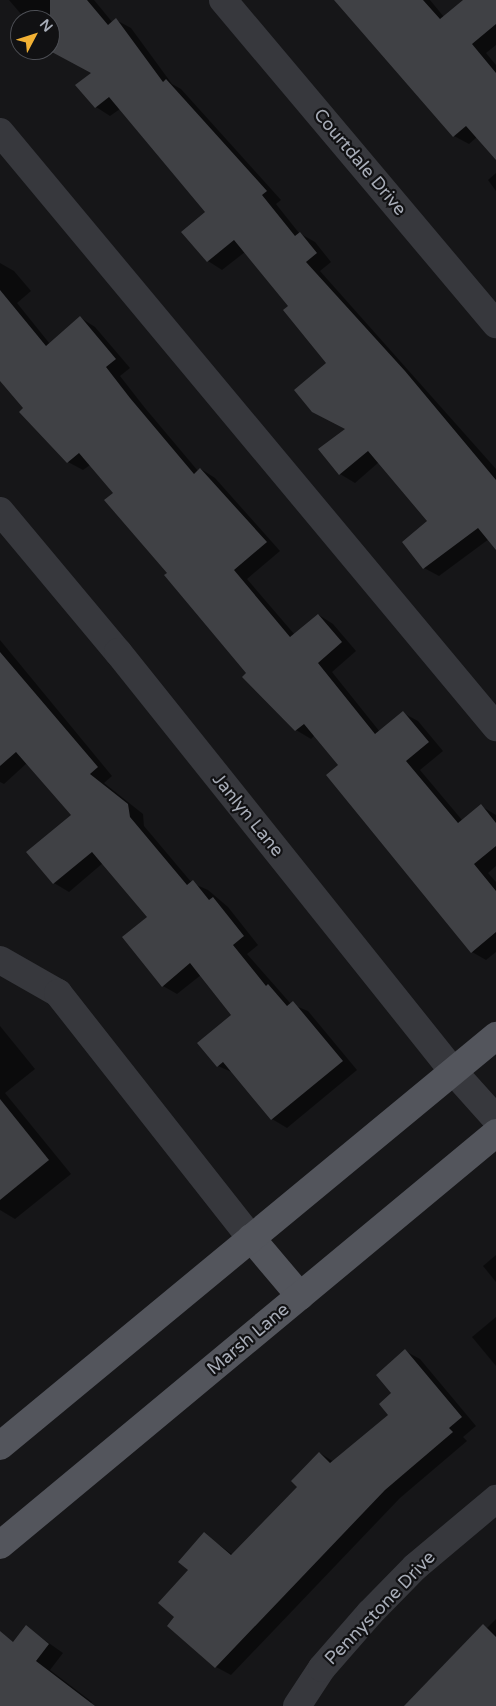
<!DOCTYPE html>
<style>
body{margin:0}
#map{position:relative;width:496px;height:1706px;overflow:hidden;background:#161618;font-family:"Varela Round",sans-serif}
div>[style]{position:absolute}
.shadow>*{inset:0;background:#0007}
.building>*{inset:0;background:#404145}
.minor>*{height:28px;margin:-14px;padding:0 14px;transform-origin:14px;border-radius:14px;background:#37383d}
.major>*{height:28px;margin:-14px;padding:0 14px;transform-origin:14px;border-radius:14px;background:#53555c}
span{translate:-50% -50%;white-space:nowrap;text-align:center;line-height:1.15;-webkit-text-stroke:4.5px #111113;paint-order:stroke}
.street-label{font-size:18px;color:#a8adb8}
.north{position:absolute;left:10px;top:10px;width:50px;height:50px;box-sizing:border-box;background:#111113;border:1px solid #4d4f55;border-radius:50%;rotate:50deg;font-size:14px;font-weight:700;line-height:20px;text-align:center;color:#a8adb8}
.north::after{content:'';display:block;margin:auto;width:18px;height:22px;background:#f2b134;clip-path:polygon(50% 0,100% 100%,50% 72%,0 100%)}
</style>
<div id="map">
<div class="shadow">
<div style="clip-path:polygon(9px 0,94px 0,113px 23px,116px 20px,131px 28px,172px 84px,181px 89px,281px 200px,276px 204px,299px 233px,315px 242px,331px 262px,320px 271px,496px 469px,496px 548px,489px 539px,439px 576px,424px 568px,429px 521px,379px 462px,355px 483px,340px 474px,320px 450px,346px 429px,312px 411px,328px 364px,290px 306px,245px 252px,222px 270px,208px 261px,207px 212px,120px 109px,110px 116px,96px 107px,93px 73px,50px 48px,50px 20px,26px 20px)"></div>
<div style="clip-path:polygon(335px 0,430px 0,444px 17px,465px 0,496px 0,496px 45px,486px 53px,496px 65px,496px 158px,477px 137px,469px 144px,454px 136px)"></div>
<div style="clip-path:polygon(496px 173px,496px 191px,488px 180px)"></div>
<div style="clip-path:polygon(0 263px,14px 271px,31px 291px,17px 303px,50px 344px,81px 318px,95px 327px,130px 368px,120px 376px,145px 408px,198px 471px,201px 469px,215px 478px,280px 551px,247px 579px,295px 635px,319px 615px,333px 624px,356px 651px,332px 672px,380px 732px,403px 713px,418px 721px,443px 751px,420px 770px,462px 820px,481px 806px,496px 815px,496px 866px,488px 873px,496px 882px,496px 952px,486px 960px,472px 952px,340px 765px,315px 735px,311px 739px,296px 730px,248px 674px,169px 573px,114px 493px,90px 465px,83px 470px,68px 462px,0 379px)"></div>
<div style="clip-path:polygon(0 640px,112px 776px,104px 783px,143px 814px,144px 826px,192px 883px,208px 890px,228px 907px,258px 945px,247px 954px,291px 1004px,308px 1011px,357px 1070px,287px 1128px,272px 1119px,234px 1073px,218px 1066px,233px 1015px,201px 975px,177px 994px,163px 986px,149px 917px,103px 863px,69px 892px,54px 883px,28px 852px,73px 815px,27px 763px,4px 784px,0 782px)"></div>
<div style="clip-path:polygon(0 1026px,35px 1069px,5px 1093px,71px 1174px,15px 1219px,0 1210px)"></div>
<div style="clip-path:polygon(496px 1255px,496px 1282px,483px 1266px)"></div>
<div style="clip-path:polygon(496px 1317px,496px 1366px,472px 1337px)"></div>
<div style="clip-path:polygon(405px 1351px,420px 1359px,476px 1426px,463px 1437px,467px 1441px,400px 1498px,231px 1675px,216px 1667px,176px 1617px,204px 1534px,233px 1555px,299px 1487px,320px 1453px,334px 1462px,389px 1415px)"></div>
<div style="clip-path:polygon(496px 1619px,496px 1706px,415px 1706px,483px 1625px,487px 1628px)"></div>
<div style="clip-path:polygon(26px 1627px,63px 1653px,50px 1670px,92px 1702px,89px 1706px,1px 1706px,0 1652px,9px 1640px,14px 1643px)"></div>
</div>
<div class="building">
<div style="clip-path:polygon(50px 0,87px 0,108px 25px,116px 18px,163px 82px,166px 79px,267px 191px,262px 195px,295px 236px,300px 232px,317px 253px,306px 262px,405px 371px,496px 480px,496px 550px,478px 528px,423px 569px,402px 542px,427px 521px,368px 451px,339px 475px,318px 449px,345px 429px,312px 412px,294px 390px,326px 363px,283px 310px,288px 306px,234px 240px,207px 262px,181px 232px,205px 212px,109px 97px,95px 108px,75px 85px,91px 73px,50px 51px)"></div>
<div style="clip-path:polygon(334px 0,423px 0,440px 19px,463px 0,496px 0,496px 24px,472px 44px,496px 73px,496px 160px,466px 126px,453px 137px)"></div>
<div style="clip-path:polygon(0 290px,46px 346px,80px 316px,116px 359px,106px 367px,130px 398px,194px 474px,200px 468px,267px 542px,234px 570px,290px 637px,318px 614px,342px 642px,318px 663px,375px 734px,403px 711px,429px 742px,406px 761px,458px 823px,481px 804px,496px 823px,496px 846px,474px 864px,496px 891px,496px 932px,471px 953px,326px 775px,338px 765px,304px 724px,295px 731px,242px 677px,246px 673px,164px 575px,167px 573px,104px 500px,113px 493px,79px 453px,67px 463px,19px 412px,23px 408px,0 381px)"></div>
<div style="clip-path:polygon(0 652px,98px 767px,90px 774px,128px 804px,130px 817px,187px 885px,193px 880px,209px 900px,213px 897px,244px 936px,233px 945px,266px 986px,268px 984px,287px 1006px,293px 1001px,343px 1061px,271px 1120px,223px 1062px,217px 1067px,197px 1043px,231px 1015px,190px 963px,162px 987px,122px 937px,147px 917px,92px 852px,53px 884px,26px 852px,71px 815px,16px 752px,0 766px)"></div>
<div style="clip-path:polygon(0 1099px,49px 1160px,0 1200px)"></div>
<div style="clip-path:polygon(405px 1349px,462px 1417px,449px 1428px,453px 1432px,385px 1490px,215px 1668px,167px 1626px,174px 1617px,158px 1603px,188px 1570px,178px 1562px,204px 1532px,231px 1555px,297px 1487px,291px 1481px,319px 1452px,330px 1463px,388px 1415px,379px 1404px,391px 1393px,376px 1375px)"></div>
<div style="clip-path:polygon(483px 1624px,496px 1637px,496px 1706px,404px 1706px)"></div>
<div style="clip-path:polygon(26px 1625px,49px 1644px,36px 1661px,95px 1706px,0 1706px,0 1631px,13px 1642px)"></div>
</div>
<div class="minor">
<div style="left:223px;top:0;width:424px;rotate:49.9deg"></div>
<div style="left:0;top:132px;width:775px;rotate:50.18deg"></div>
<div style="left:0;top:511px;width:184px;rotate:50.1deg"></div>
<div style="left:118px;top:652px;width:536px;rotate:51.36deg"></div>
<div style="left:453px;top:1071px;width:64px;rotate:48.1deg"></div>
<div style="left:0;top:960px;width:67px;rotate:29.6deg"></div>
<div style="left:58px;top:993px;width:312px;rotate:51.8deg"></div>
<div style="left:297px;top:1706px;width:45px;rotate:-56.7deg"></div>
<div style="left:322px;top:1668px;width:73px;rotate:-48.9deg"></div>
<div style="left:370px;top:1613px;width:64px;rotate:-45.6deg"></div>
<div style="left:415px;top:1567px;width:106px;rotate:-40deg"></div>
</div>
<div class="major">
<div style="left:251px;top:1238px;width:76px;rotate:49.8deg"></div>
<div style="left:0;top:1446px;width:644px;rotate:-39.58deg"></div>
<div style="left:0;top:1545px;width:645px;rotate:-39.71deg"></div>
</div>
<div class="street-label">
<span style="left:360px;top:162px;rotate:50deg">Courtdale Drive</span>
<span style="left:248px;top:815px;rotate:51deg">Janlyn Lane</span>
<span style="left:248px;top:1339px;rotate:-40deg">Marsh Lane</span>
<span style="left:380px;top:1608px;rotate:-46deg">Pennystone Drive</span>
</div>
<div class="north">N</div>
</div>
